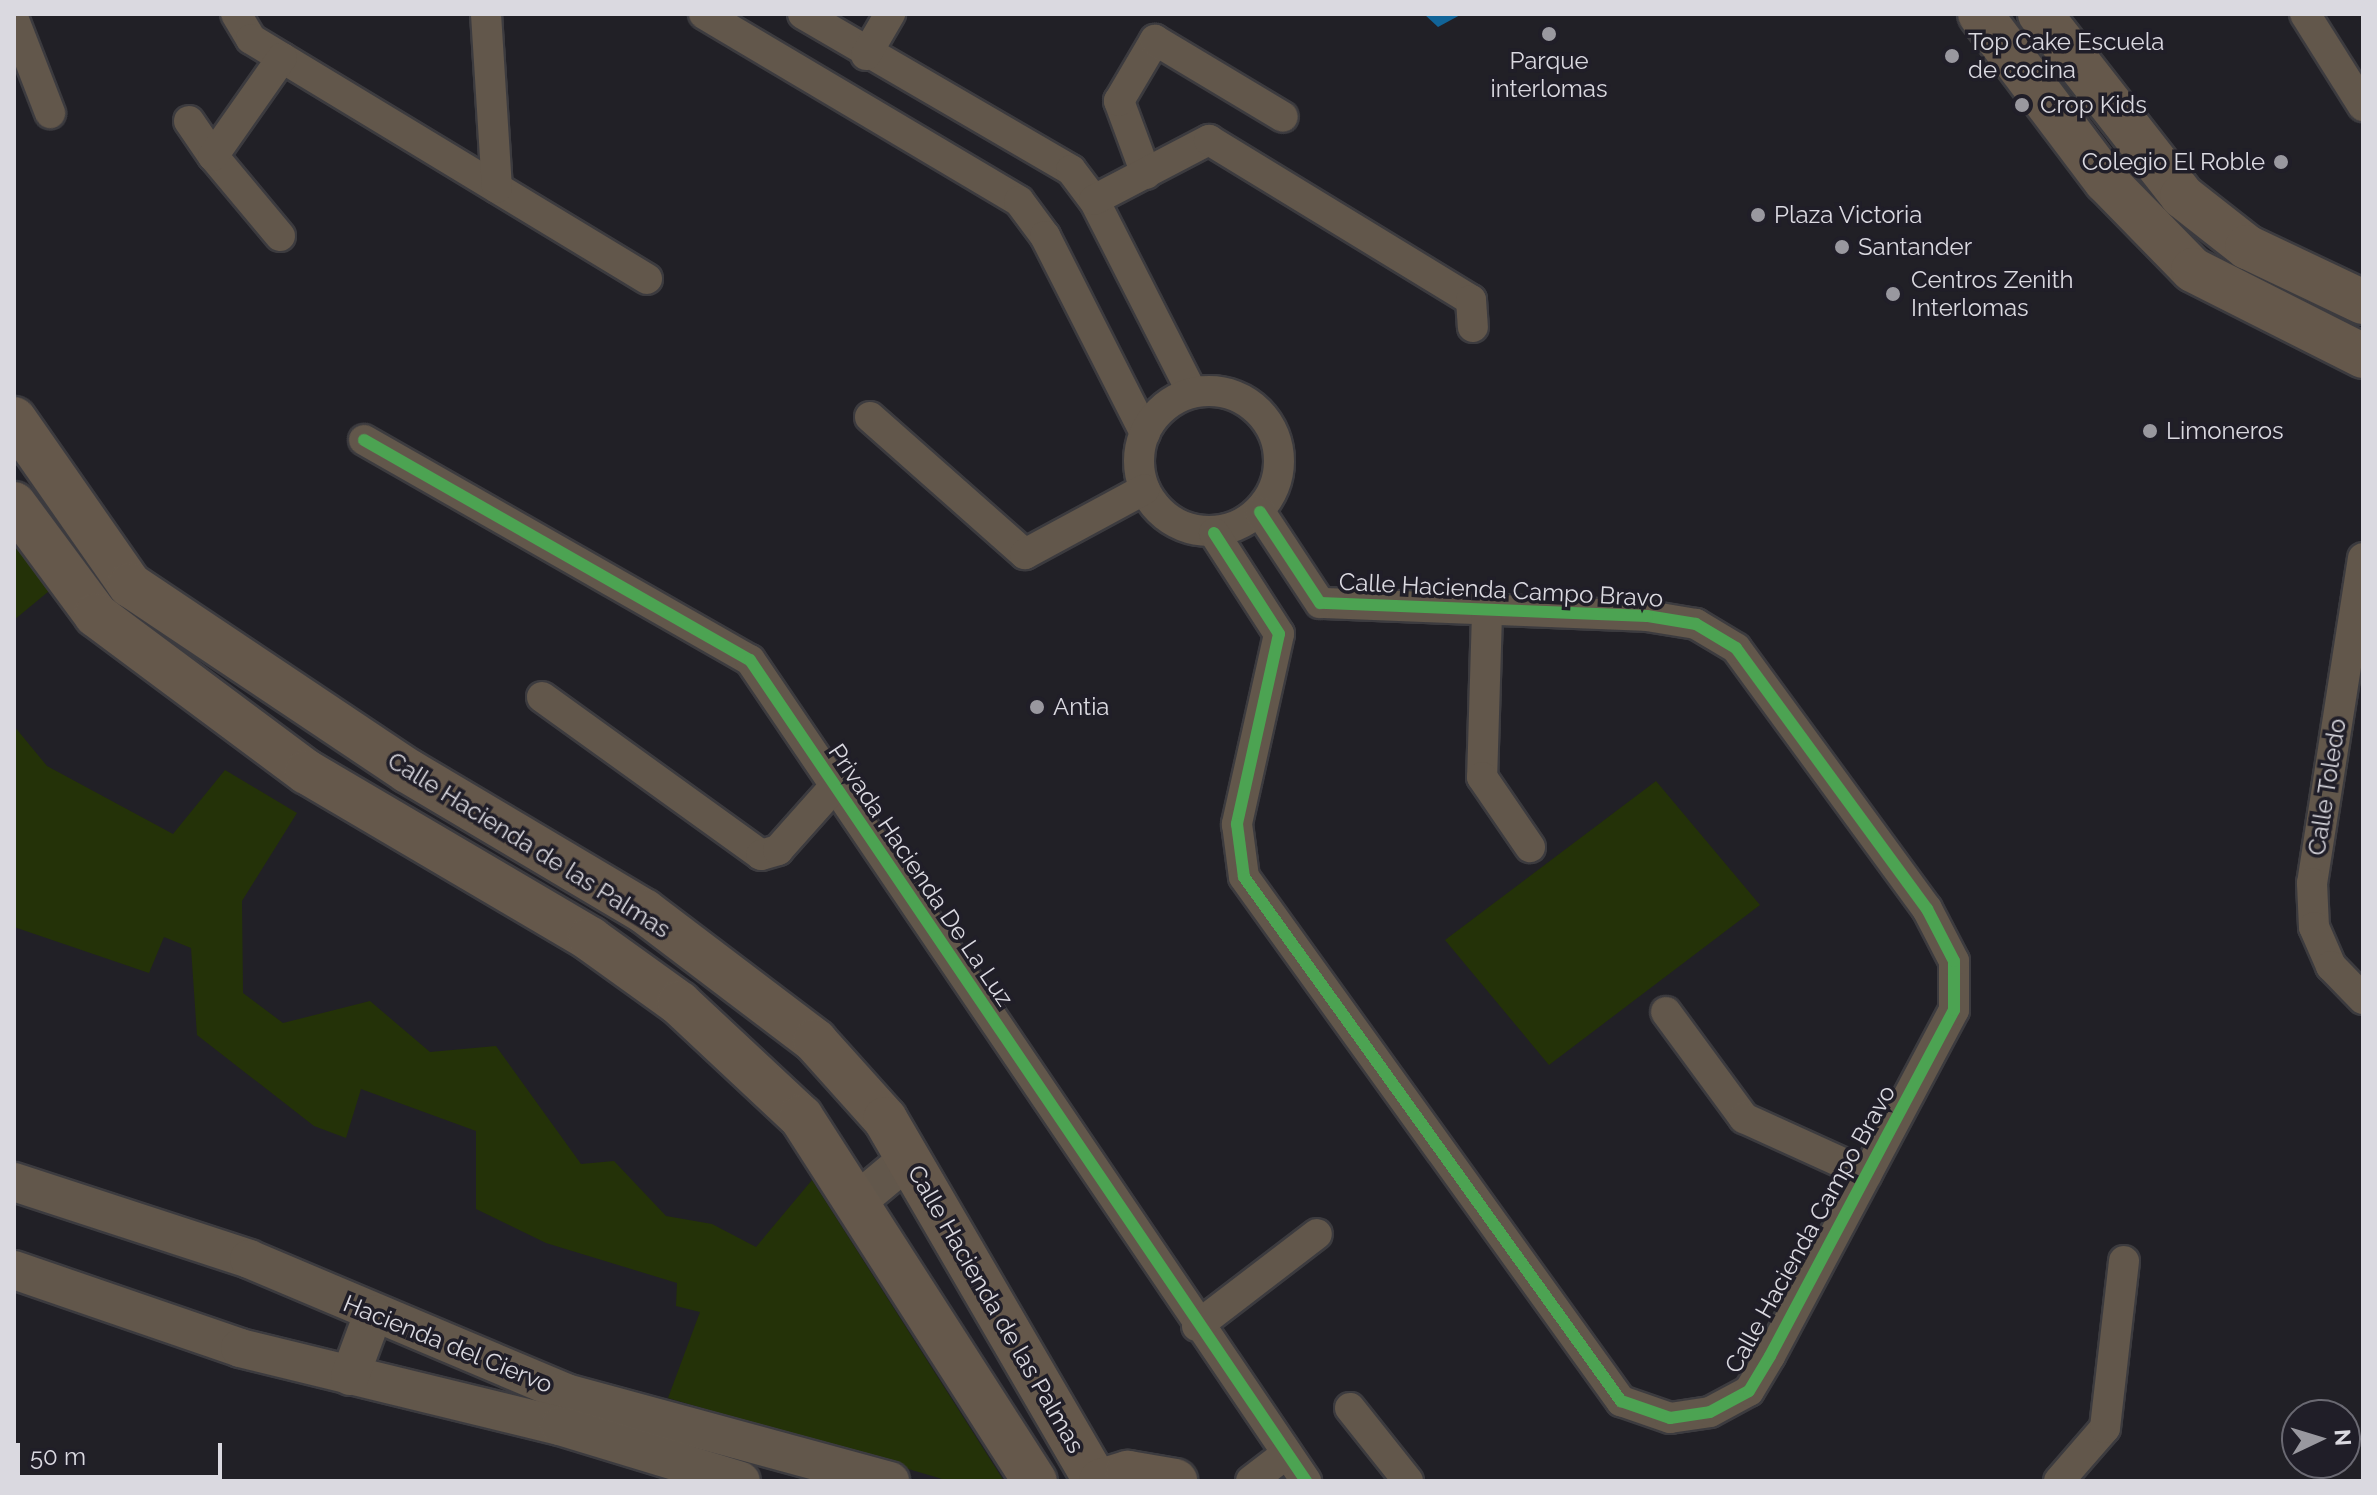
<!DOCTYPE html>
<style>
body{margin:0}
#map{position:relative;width:2377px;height:1495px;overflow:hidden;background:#212026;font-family:Raleway,sans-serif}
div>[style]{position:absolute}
.green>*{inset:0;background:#243208}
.water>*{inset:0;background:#116498}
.roads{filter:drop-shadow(2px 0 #3c3b3f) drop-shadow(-2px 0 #3c3b3f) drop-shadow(0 2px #3c3b3f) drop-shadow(0 -2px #3c3b3f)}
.minor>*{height:30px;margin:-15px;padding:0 15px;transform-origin:15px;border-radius:15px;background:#62574b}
.minor>.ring{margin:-15px;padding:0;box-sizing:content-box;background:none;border:30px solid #62574b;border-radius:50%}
.tertiary>*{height:38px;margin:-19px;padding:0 19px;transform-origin:19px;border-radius:19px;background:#62574b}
.secondary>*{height:44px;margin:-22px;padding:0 22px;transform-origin:22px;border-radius:22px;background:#65584b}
.cycleway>*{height:12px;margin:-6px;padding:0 6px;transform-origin:6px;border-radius:6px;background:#4ca352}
.dots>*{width:22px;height:22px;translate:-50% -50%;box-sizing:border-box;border:4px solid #201e28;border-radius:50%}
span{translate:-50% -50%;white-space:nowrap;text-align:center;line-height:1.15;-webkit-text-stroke:7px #201e28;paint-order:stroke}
.poi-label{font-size:24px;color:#dad9e0}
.left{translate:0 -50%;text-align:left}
.right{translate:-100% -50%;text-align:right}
.street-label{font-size:24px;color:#dad9e0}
.frame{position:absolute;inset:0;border:16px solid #dad9e0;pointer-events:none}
.north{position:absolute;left:2281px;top:1399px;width:80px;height:80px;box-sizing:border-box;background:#201e28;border:2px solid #6a6972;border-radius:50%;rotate:86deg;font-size:22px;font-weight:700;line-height:32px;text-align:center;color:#dad9e0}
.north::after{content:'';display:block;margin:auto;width:28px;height:36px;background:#99989f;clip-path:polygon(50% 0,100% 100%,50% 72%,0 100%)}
.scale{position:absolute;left:16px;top:1443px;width:206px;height:36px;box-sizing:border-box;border:4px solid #dad9e0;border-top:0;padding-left:10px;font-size:24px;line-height:28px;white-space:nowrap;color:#dad9e0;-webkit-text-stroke:6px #201e28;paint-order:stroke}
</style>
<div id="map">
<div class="green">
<div style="clip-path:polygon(14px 516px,60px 582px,14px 620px)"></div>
<div style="clip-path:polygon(14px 726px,47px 766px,173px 834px,225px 770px,297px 813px,242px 901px,243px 993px,283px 1023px,370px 1001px,430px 1052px,496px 1046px,581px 1164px,614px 1161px,666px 1216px,712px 1224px,756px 1247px,812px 1180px,1004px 1481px,949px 1481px,668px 1398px,700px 1312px,676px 1306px,677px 1283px,546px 1243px,476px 1209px,476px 1131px,361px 1089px,346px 1138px,314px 1126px,197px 1035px,191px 948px,164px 937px,149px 973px,14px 927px)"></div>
<div style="clip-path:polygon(1656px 781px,1760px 905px,1549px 1065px,1445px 940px)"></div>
</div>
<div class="water">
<div style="clip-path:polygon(1424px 14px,1462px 14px,1438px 27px)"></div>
</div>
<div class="roads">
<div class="minor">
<div style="left:236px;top:14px;width:29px;rotate:59deg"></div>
<div style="left:251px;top:39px;width:463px;rotate:31.2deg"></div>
<div style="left:486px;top:14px;width:174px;rotate:86.4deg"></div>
<div style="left:704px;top:14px;width:366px;rotate:30.7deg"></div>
<div style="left:1019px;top:201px;width:44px;rotate:53.4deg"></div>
<div style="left:1045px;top:236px;width:221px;rotate:63.1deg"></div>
<div style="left:803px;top:14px;width:310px;rotate:30.2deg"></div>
<div style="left:1071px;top:170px;width:38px;rotate:53deg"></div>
<div style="left:1094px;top:200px;width:216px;rotate:63deg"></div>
<div style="left:2305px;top:14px;width:109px;rotate:57.8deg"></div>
<div style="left:14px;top:20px;width:100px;rotate:68.8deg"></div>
<div style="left:866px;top:55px;width:48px;rotate:-59.7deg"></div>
<div style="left:189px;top:121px;width:42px;rotate:55.6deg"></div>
<div style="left:1146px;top:174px;width:78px;rotate:-110.3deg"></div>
<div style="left:1119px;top:101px;width:71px;rotate:-59.5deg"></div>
<div style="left:1155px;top:40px;width:149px;rotate:31deg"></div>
<div style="left:1094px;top:200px;width:130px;rotate:-27.6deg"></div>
<div style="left:1209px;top:140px;width:307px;rotate:31.4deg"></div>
<div style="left:1471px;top:300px;width:27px;rotate:86deg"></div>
<div style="left:280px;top:236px;width:104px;rotate:-129.9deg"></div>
<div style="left:213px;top:156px;width:120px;rotate:-54.9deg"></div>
<div class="ring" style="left:1139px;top:391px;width:110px;height:110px"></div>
<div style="left:870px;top:417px;width:207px;rotate:41.5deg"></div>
<div style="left:1025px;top:554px;width:136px;rotate:-28.4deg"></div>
<div style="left:364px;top:440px;width:444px;rotate:29.7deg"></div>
<div style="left:750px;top:660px;width:992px;rotate:55.89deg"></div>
<div style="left:1214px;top:533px;width:120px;rotate:57.2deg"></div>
<div style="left:1279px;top:634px;width:195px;rotate:102.5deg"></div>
<div style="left:1237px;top:824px;width:53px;rotate:82.5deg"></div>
<div style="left:1244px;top:877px;width:646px;rotate:54.27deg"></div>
<div style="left:1621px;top:1401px;width:52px;rotate:19.1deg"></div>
<div style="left:1670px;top:1418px;width:40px;rotate:-8.5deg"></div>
<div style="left:1710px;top:1412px;width:44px;rotate:-28.3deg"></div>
<div style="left:1749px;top:1391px;width:41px;rotate:-59deg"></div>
<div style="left:1770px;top:1356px;width:392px;rotate:-62deg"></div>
<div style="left:1954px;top:1010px;width:49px;rotate:-90deg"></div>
<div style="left:1954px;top:961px;width:59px;rotate:-117.4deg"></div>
<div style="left:1927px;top:909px;width:323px;rotate:-126.2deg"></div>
<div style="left:1736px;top:648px;width:47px;rotate:-149deg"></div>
<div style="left:1696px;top:624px;width:50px;rotate:-170.7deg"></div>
<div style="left:1647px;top:616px;width:327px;rotate:-177.7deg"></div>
<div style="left:1320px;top:603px;width:109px;rotate:-123.4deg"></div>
<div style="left:2363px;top:558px;width:329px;rotate:98.9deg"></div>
<div style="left:2312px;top:883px;width:44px;rotate:87.4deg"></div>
<div style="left:2314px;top:927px;width:43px;rotate:66.4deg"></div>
<div style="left:2331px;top:966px;width:46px;rotate:45.9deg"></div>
<div style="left:1487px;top:613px;width:164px;rotate:91.7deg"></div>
<div style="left:1482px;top:777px;width:85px;rotate:55.6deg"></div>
<div style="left:542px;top:697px;width:270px;rotate:35.8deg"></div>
<div style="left:761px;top:855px;width:18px;rotate:-16deg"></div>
<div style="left:778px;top:850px;width:86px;rotate:-48.3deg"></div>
<div style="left:1666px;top:1012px;width:132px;rotate:53.7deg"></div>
<div style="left:1744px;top:1118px;width:135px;rotate:24.5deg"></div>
<div style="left:1197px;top:1326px;width:151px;rotate:-37.5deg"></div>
<div style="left:1350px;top:1408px;width:93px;rotate:51.5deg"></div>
<div style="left:1251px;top:1481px;width:44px;rotate:-37.6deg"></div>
<div style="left:2059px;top:1481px;width:70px;rotate:-49deg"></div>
<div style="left:2105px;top:1428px;width:168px;rotate:-83.5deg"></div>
</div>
<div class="tertiary">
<div style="left:14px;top:1182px;width:247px;rotate:18.1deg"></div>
<div style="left:249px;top:1259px;width:344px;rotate:22.9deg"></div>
<div style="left:566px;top:1393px;width:336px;rotate:15.2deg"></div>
<div style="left:859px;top:1200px;width:64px;rotate:-39.9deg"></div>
<div style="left:14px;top:1270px;width:239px;rotate:19deg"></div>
<div style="left:240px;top:1348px;width:329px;rotate:13.7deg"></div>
<div style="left:560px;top:1426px;width:189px;rotate:16.9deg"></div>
<div style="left:350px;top:1376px;width:66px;rotate:-69.6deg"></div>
</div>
<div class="secondary">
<div style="left:1980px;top:14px;width:209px;rotate:53deg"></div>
<div style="left:2106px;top:181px;width:124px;rotate:45.7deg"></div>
<div style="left:2193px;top:270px;width:191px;rotate:26.8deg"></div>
<div style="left:2040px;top:14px;width:231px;rotate:52deg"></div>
<div style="left:2182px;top:196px;width:83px;rotate:38.1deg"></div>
<div style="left:2247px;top:247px;width:128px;rotate:25.4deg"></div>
<div style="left:14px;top:419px;width:203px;rotate:55.1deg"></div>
<div style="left:130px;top:585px;width:334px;rotate:33.8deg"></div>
<div style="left:408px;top:771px;width:274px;rotate:30.7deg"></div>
<div style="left:644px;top:911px;width:215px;rotate:37.2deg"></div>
<div style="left:815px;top:1041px;width:105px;rotate:48.1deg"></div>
<div style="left:885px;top:1119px;width:419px;rotate:59.8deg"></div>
<div style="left:14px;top:504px;width:138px;rotate:53.5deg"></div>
<div style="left:96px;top:615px;width:263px;rotate:36.7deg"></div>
<div style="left:307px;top:772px;width:329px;rotate:30.5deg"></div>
<div style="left:590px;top:939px;width:110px;rotate:35.7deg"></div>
<div style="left:679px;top:1003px;width:167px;rotate:43.1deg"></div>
<div style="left:801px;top:1117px;width:433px;rotate:57.3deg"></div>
<div style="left:1101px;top:1481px;width:28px;rotate:-17deg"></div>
<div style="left:1128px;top:1473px;width:48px;rotate:9.7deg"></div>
</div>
</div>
<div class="cycleway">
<div style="left:364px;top:440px;width:444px;rotate:29.7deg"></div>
<div style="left:750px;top:660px;width:992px;rotate:55.89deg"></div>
<div style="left:1214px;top:533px;width:120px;rotate:57.2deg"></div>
<div style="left:1279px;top:634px;width:195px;rotate:102.5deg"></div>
<div style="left:1237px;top:824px;width:53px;rotate:82.5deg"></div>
<div style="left:1244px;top:877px;width:646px;rotate:54.27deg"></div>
<div style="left:1621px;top:1401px;width:52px;rotate:19.1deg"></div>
<div style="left:1670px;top:1418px;width:40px;rotate:-8.5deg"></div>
<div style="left:1710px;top:1412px;width:44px;rotate:-28.3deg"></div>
<div style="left:1749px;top:1391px;width:41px;rotate:-59deg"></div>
<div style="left:1770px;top:1356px;width:392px;rotate:-62deg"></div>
<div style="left:1954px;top:1010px;width:49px;rotate:-90deg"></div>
<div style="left:1954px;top:961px;width:59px;rotate:-117.4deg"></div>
<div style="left:1927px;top:909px;width:323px;rotate:-126.2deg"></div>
<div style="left:1736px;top:648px;width:47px;rotate:-149deg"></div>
<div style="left:1696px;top:624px;width:50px;rotate:-170.7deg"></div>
<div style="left:1647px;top:616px;width:327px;rotate:-177.7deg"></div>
<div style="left:1320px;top:603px;width:109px;rotate:-123.4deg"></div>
</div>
<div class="dots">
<div style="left:1549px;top:34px;background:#99989f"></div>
<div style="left:1952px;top:56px;background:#99989f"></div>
<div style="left:2022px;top:105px;background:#99989f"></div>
<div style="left:2281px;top:162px;background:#99989f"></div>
<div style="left:1758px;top:215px;background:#99989f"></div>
<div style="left:1842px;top:247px;background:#99989f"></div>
<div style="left:1893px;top:294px;background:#99989f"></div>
<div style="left:2150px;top:431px;background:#99989f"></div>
<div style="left:1037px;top:707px;background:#99989f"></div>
</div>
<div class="poi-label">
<span class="left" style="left:1968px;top:56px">Top Cake Escuela<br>de cocina</span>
<span style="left:1549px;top:75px">Parque<br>interlomas</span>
<span class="left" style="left:2040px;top:105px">Crop Kids</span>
<span class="right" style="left:2265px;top:162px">Colegio El Roble</span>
<span class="left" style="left:1774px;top:215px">Plaza Victoria</span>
<span class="left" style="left:1858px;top:247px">Santander</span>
<span class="left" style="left:1911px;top:294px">Centros Zenith<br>Interlomas</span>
<span class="left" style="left:2166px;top:431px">Limoneros</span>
<span class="left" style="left:1053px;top:707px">Antia</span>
</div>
<div class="street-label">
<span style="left:1501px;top:590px;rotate:3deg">Calle Hacienda Campo Bravo</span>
<span style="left:2327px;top:787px;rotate:-81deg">Calle Toledo</span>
<span style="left:529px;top:845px;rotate:32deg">Calle Hacienda de las Palmas</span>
<span style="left:921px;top:875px;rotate:56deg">Privada Hacienda De La Luz</span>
<span style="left:1810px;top:1229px;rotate:-61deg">Calle Hacienda Campo Bravo</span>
<span style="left:996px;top:1309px;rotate:60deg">Calle Hacienda de las Palmas</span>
<span style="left:448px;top:1344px;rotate:22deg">Hacienda del Ciervo</span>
</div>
<div class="frame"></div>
<div class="north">N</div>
<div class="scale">50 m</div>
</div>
